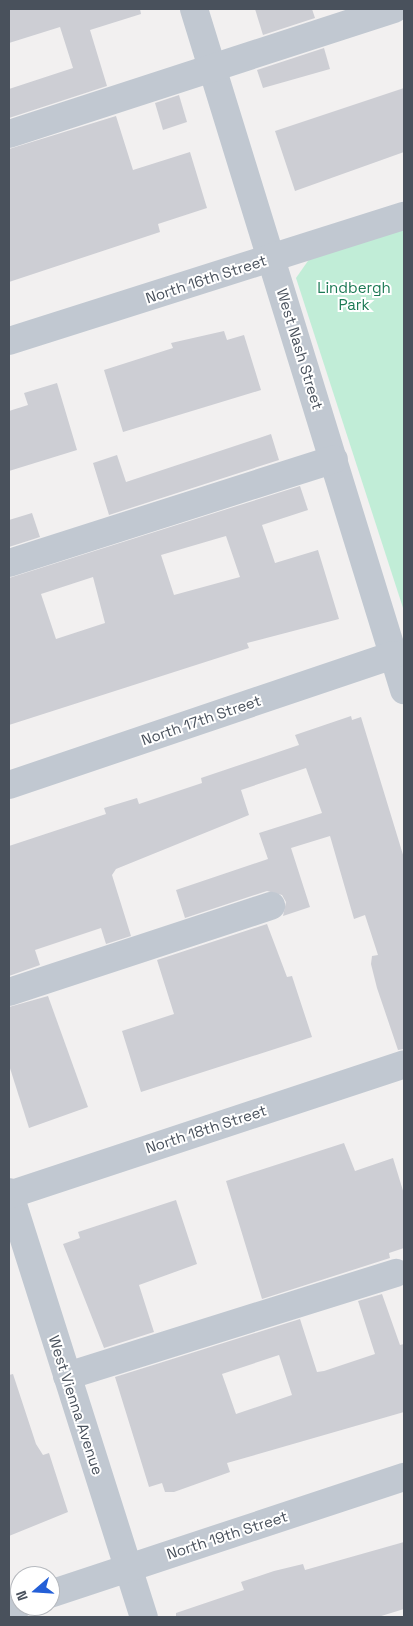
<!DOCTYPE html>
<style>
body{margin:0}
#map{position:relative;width:413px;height:1626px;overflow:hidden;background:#f2f0f0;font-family:"Space Grotesk",sans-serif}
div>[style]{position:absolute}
.green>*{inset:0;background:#c1edd7}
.building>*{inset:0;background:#cdced4}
.minor>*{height:28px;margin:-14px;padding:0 14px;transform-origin:14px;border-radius:14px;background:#c1c8d1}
span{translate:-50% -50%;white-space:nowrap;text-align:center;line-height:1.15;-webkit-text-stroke:4px #fff;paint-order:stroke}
.street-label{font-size:15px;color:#49515c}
.park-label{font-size:15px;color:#1d7a55}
.frame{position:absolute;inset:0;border:10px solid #49515c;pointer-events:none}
.north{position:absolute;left:10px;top:1566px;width:50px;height:50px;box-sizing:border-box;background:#fff;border:1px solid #b6b9be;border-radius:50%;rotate:251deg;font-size:14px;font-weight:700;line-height:20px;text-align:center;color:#49515c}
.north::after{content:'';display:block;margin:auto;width:18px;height:22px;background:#245fd7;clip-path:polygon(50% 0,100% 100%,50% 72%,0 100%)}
</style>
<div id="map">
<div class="green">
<div style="clip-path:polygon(404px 229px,404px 611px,296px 278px,310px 258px)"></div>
</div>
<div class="building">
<div style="clip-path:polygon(9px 9px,140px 9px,141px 14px,90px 30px,107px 86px,9px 118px,9px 89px,73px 68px,60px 27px,9px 43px)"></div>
<div style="clip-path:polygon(255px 9px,312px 9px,315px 18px,263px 35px)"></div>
<div style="clip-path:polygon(324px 48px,330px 69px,263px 88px,257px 70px)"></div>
<div style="clip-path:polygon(404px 88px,404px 152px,295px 191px,275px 131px)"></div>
<div style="clip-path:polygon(179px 95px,187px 122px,163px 130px,155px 103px)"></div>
<div style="clip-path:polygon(116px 116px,133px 170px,190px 152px,207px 208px,158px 224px,160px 232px,9px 282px,9px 149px)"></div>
<div style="clip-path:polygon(224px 331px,227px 340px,244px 335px,261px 390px,123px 432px,104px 370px,173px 348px,171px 343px)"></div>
<div style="clip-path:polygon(57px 383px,77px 450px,9px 471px,9px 411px,28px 405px,24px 393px)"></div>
<div style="clip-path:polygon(271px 434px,279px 460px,109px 515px,93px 463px,117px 455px,126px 482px)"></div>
<div style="clip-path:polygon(evenodd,300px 486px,308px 510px,262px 525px,275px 563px,318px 550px,339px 619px,247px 643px,249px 648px,9px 725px,9px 578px,300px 486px,226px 536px,240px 577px,174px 595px,161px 555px,226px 536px,300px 486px,93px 577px,105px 623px,56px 639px,41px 594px,93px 577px)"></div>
<div style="clip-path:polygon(32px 513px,40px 537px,9px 547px,9px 520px)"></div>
<div style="clip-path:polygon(351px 716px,352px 720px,361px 717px,404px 858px,404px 1049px,398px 1050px,377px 988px,371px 964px,372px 956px,378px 955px,365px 915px,354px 919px,330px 836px,291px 848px,310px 907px,283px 916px,286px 902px,282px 895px,267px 891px,185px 918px,176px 890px,268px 859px,259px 833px,322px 813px,306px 768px,241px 790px,249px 815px,116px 869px,112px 875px,131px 936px,106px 944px,101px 928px,35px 950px,40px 965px,9px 976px,9px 846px,106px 814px,104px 808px,137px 798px,139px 804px,202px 783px,201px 778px,299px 745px,295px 735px)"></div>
<div style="clip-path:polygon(267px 924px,287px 977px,292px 976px,312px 1037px,141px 1092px,122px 1031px,174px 1014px,157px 960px)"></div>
<div style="clip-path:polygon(48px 996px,88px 1107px,29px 1128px,9px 1065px,9px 1007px)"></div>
<div style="clip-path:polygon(344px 1143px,355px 1171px,393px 1158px,404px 1194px,404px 1248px,389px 1253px,390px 1258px,262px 1299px,226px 1181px)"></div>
<div style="clip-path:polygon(176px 1200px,197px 1264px,139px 1285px,154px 1332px,104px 1348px,63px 1244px,80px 1238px,78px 1232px)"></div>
<div style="clip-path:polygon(evenodd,382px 1294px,400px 1345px,404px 1344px,404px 1412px,227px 1463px,230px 1472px,174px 1492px,165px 1492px,162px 1483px,149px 1487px,115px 1377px,300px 1319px,317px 1372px,324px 1371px,375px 1354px,358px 1301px,382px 1294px,279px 1355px,292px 1395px,236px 1414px,222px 1374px,279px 1355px)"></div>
<div style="clip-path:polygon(13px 1374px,36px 1444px,43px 1455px,49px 1453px,68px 1512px,9px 1536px,9px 1375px)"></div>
<div style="clip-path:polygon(404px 1542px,404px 1609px,378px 1617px,176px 1617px,176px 1613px,244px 1590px,241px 1582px,274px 1571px,303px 1564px,305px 1570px)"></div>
</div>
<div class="minor">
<div style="left:194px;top:9px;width:713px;rotate:72.86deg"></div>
<div style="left:9px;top:134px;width:405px;rotate:-18deg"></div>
<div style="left:9px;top:341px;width:414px;rotate:-17.6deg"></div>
<div style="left:9px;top:563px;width:341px;rotate:-17.7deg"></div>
<div style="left:9px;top:785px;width:405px;rotate:-18.7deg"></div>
<div style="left:9px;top:992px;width:276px;rotate:-18.2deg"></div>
<div style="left:9px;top:1192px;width:446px;rotate:72.4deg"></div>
<div style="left:9px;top:1195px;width:416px;rotate:-18.3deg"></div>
<div style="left:67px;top:1376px;width:345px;rotate:-17.4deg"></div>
<div style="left:50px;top:1594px;width:373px;rotate:-18.3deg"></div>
<div style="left:9px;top:1608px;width:12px;rotate:-20deg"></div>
</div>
<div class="street-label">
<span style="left:206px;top:279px;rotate:-18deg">North 16th Street</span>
<span style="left:300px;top:349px;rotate:73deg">West Nash Street</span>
<span style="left:201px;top:720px;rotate:-19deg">North 17th Street</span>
<span style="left:206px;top:1129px;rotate:-18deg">North 18th Street</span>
<span style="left:76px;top:1405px;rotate:72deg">West Vienna Avenue</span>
<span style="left:227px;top:1535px;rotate:-18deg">North 19th Street</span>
</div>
<div class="park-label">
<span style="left:354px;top:296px">Lindbergh<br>Park</span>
</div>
<div class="frame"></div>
<div class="north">N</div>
</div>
